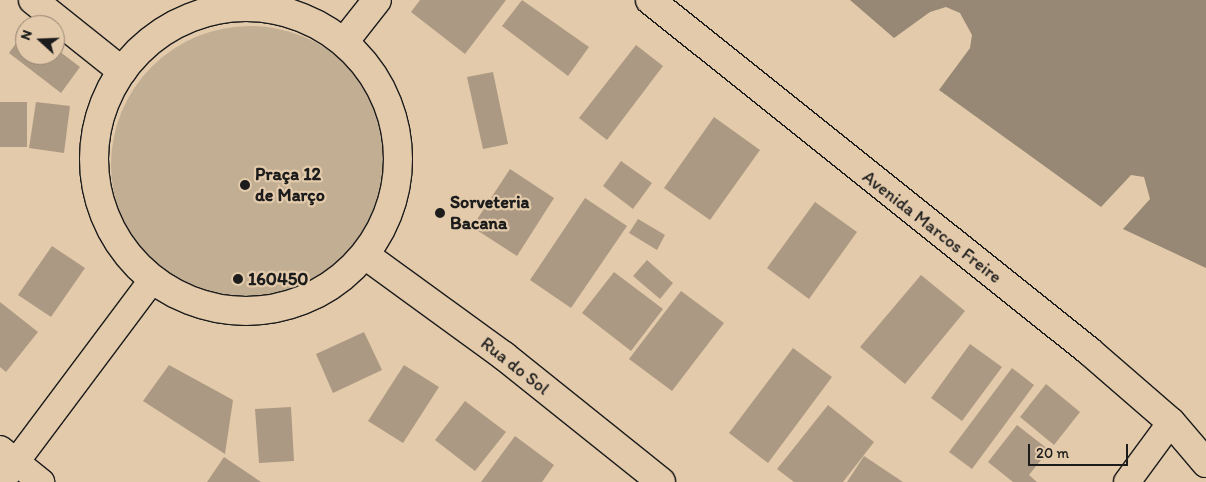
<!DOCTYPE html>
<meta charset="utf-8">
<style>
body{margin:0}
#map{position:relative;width:1206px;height:482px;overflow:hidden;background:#e3caab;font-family:Itim,sans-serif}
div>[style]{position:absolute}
.green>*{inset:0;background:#c2ae93}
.round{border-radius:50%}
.water>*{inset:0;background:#968874}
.building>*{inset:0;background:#ac9983}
.roads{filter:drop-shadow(1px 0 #1c1c1c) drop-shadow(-1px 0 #1c1c1c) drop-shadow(0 1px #1c1c1c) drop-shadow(0 -1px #1c1c1c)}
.street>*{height:26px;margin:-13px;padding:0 13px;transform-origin:13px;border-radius:13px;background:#e3caab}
.primary>*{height:28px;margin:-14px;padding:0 14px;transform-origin:14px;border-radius:14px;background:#e3caab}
.primary>.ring{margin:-14px;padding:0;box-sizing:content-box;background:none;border:28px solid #e3caab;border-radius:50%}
.dots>*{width:14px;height:14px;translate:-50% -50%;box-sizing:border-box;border:2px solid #e3caab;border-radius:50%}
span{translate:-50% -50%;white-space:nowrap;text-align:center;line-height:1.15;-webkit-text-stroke:4.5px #e3caab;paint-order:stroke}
.poi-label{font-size:18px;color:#1c1c1c;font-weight:700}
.left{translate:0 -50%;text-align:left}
.street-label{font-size:18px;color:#1c1c1c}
.north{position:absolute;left:15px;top:15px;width:50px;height:50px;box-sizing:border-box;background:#e3caab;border:1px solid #938472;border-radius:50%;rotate:290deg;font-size:14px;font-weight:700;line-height:20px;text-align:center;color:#1c1c1c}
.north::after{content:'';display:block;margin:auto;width:18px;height:22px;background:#1c1c1c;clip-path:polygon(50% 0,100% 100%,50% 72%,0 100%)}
.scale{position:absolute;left:1028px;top:444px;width:100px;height:22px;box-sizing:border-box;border:2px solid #1c1c1c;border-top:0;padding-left:6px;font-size:15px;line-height:18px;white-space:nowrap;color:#1c1c1c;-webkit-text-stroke:4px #e3caab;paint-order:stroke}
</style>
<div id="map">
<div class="green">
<div class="round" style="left:111px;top:26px;width:278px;height:278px"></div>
</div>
<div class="water">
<div style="clip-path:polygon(850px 0,1206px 0,1206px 268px,1123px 229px,1150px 199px,1144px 177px,1131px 175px,1101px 207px,939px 90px,970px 48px,972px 35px,960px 13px,946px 7px,930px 12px,894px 38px)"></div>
</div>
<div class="building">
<div style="clip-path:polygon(420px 0,506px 0,465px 54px,411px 12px)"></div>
<div style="clip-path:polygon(522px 0,589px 47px,568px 76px,502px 26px)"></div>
<div style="clip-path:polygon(25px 31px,25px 55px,55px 55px,55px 48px,80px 67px,61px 93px,9px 53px)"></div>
<div style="clip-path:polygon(636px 45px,663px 66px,607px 140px,579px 118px)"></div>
<div style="clip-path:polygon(493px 72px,508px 144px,483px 149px,467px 77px)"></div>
<div style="clip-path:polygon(0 102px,27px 102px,27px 147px,0 147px)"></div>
<div style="clip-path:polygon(36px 102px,70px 106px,64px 153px,29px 148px)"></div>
<div style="clip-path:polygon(714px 117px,760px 150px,710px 220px,664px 188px)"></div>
<div style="clip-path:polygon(621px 161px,652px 183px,633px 209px,603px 186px)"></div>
<div style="clip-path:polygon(510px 169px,554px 198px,517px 256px,472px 227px)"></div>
<div style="clip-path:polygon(585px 198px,627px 226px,571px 308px,530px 280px)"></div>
<div style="clip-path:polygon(815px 202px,857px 232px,809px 299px,767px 268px)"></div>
<div style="clip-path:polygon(638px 219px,665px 235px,657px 250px,629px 233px)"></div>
<div style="clip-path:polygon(52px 246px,85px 268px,51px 317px,18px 295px)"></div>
<div style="clip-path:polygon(647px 260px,673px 283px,660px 299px,633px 276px)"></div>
<div style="clip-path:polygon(614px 272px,663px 309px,631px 351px,582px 313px)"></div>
<div style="clip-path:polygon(921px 275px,965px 311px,905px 384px,860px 347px)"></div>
<div style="clip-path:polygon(681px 291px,724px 323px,672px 391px,629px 359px)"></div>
<div style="clip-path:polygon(0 302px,38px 332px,6px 372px,0 367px)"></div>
<div style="clip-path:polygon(364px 332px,382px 370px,333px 393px,316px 354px)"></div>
<div style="clip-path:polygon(970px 344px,1002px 367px,962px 421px,931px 398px)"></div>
<div style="clip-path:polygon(793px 348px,832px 377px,768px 463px,729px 433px)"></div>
<div style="clip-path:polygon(169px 365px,233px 400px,225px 454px,143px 401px)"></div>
<div style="clip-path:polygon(404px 365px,439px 387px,403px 443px,368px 421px)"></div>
<div style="clip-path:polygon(1012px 368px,1034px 385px,972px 469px,949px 452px)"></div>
<div style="clip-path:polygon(1046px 384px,1080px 412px,1054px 445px,1020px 417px)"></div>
<div style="clip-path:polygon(465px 401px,506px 432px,475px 471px,435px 440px)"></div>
<div style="clip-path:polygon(828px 405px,874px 442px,843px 482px,794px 482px,777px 469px)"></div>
<div style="clip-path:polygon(291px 407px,294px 461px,259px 463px,255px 409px)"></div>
<div style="clip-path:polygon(1017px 425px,1049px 450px,1029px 475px,1037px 482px,1013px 482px,988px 462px)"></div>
<div style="clip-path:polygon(515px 436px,554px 465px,542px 482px,481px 482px)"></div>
<div style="clip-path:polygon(864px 456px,903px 482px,847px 482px)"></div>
<div style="clip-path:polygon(224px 457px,261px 482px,207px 482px)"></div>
</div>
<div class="roads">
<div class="street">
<div style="left:0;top:449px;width:53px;rotate:38.8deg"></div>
<div style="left:1px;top:482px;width:252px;rotate:-53.2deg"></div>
<div style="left:1127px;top:482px;width:74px;rotate:-53.7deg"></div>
</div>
<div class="primary">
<div style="left:33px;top:0;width:114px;rotate:38.6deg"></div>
<div style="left:650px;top:0;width:562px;rotate:38.64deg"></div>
<div style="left:1089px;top:351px;width:108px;rotate:40.9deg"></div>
<div style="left:1171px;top:422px;width:54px;rotate:49.5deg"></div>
<div class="ring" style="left:94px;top:7px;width:276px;height:276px"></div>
<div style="left:344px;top:42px;width:53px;rotate:-51.8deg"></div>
<div style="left:365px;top:255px;width:172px;rotate:36deg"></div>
<div style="left:504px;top:356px;width:201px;rotate:38.7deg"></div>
</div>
</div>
<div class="dots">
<div style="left:245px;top:185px;background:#1c1c1c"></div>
<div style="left:440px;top:213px;background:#1c1c1c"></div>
<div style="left:238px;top:279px;background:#1c1c1c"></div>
</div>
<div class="poi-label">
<span class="left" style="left:255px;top:185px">Praça 12<br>de Março</span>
<span class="left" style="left:450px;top:213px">Sorveteria<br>Bacana</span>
<span class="left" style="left:248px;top:279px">160450</span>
</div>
<div class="street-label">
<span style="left:932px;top:227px;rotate:38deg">Avenida Marcos Freire</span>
<span style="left:515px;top:366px;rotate:38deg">Rua do Sol</span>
</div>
<div class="north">N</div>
<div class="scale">20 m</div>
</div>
